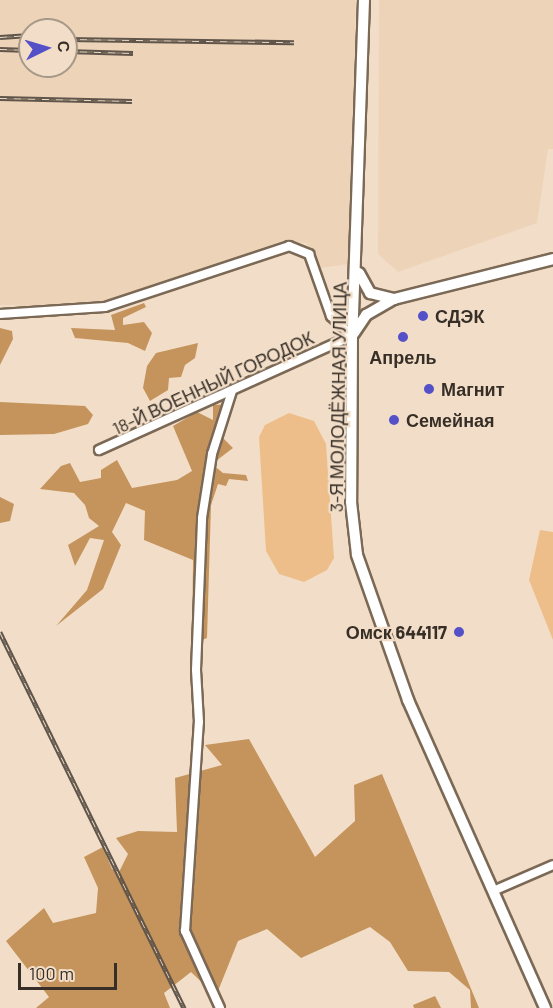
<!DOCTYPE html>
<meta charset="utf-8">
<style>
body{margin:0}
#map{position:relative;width:553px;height:1008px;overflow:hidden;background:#f2dec8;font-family:Barlow,sans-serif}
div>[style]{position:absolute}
.built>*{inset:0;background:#edd3b8}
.green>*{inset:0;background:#edbe89}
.forest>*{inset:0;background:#c4945c}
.roads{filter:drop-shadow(2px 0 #7b6956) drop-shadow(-2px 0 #7b6956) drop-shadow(0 2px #7b6956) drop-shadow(0 -2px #7b6956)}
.street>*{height:8px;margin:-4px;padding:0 4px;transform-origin:4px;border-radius:4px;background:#fff}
.secondary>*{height:10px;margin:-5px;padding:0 5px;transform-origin:5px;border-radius:5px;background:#fff}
.rail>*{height:4.5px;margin-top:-2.25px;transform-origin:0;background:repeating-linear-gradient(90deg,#f2dec8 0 7px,#60554a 0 14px);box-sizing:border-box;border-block:2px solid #60554a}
.dots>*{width:16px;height:16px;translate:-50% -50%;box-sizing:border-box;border:3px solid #f2dec8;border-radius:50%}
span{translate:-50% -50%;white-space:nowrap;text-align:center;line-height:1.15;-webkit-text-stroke:4.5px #f2dec8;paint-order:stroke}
.poi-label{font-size:18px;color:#372f27;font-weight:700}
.left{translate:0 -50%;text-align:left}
.right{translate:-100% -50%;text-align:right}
.street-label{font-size:18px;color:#372f27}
.north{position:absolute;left:18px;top:18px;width:60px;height:60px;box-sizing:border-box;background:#f2dec8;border:2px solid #a79888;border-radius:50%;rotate:85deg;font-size:16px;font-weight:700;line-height:24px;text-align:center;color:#372f27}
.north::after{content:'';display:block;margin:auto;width:21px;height:27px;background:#5450c7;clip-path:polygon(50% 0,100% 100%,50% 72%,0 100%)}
.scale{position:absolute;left:18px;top:963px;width:99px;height:27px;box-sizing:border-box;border:3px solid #372f27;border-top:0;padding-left:8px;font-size:18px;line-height:21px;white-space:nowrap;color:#372f27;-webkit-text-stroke:4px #f2dec8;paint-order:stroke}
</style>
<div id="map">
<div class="built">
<div style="clip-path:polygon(evenodd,0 0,356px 0,349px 264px,320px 268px,306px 243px,282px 241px,105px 302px,59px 307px,0 305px,0 0,30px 30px,66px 30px,66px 66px,30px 66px,30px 30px)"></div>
<div style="clip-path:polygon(379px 0,553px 0,553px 149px,548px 149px,537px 223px,398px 272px,378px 254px)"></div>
</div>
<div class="green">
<div style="clip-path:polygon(289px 413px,314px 421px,326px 444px,334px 558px,327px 570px,304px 582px,279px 574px,266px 551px,259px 437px,265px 425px)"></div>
<div style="clip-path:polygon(540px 530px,553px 532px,553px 640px,529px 580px)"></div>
</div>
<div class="forest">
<div style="clip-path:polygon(144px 303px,146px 307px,123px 318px,123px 325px,144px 322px,152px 333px,145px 351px,128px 343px,75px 338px,71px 328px,115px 330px,111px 315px)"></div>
<div style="clip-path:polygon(0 328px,12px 331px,13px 339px,0 365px)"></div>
<div style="clip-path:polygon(198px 343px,195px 358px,185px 365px,181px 377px,169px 378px,168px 390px,150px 401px,143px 388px,147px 366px,156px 353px)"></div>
<div style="clip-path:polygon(0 402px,85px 406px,93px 415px,88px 424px,54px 434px,0 435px)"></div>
<div style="clip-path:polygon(233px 404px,218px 433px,233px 448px,212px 464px,223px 473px,246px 475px,248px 481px,229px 479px,226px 486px,218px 484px,211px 505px,207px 638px,192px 644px,193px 560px,144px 540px,145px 511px,126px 503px,112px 532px,121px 545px,103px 589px,56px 626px,87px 590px,104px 540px,90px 538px,75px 566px,68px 545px,99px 526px,89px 518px,85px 505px,74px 493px,40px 489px,61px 466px,70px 463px,80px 482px,101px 478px,101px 470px,117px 460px,132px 488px,177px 480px,192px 471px,173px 426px,197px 412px,213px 420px,213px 405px)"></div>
<div style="clip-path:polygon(0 497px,14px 504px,10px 521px,0 523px)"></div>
<div style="clip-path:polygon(249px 739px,315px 857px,355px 821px,354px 785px,382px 774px,479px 1008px,471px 1008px,470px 990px,449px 972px,408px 971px,390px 942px,370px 927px,301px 958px,267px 929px,238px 941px,216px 996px,191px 972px,164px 993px,170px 1008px,36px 1008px,49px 997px,6px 941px,44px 908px,53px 923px,96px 913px,98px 888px,84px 857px,103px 847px,112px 869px,119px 872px,128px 854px,116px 838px,138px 831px,177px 832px,175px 778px,222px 765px,205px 745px)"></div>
<div style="clip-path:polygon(435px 996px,441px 1008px,414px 1008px,413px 1005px)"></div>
</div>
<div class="roads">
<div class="street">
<div style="left:0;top:314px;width:105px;rotate:-3.8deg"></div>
<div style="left:105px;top:307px;width:194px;rotate:-18.3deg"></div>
<div style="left:289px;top:246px;width:22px;rotate:22deg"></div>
<div style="left:309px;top:254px;width:66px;rotate:70.5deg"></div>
<div style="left:331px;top:316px;width:29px;rotate:44deg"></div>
<div style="left:99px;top:450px;width:277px;rotate:-24.3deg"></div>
<div style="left:493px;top:891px;width:65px;rotate:-23.4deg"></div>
<div style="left:220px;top:1008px;width:85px;rotate:-114.4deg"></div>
<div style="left:185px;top:931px;width:209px;rotate:-86.2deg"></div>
<div style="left:199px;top:722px;width:52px;rotate:-93.3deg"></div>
<div style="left:196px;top:670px;width:152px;rotate:-87.7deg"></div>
<div style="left:202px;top:518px;width:65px;rotate:-81.1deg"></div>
<div style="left:212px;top:454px;width:66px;rotate:-72.4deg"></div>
</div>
<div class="secondary">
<div style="left:364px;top:0;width:336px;rotate:92deg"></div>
<div style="left:352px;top:336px;width:166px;rotate:90.3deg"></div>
<div style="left:351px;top:502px;width:53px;rotate:83.5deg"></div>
<div style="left:357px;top:555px;width:154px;rotate:70.6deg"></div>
<div style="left:408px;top:700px;width:337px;rotate:66deg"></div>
<div style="left:359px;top:273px;width:23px;rotate:61deg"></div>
<div style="left:370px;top:293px;width:25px;rotate:14deg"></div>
<div style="left:354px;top:333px;width:22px;rotate:-56deg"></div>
<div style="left:366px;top:315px;width:32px;rotate:-30deg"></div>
<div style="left:394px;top:299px;width:164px;rotate:-14.1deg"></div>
</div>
</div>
<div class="rail">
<div style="left:0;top:37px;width:30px;rotate:-4deg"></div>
<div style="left:66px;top:39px;width:228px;rotate:0.8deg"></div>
<div style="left:0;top:49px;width:30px;rotate:2deg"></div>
<div style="left:66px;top:51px;width:67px;rotate:1.7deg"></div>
<div style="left:0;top:98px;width:132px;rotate:1.3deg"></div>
<div style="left:0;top:632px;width:419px;rotate:63.9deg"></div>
</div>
<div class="dots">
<div style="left:423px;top:316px;background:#5450c7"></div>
<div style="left:403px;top:337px;background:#5450c7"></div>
<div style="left:429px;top:389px;background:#5450c7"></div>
<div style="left:394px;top:420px;background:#5450c7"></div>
<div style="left:459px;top:632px;background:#5450c7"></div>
</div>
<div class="poi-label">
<span class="left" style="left:435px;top:316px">СДЭК</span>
<span style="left:403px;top:357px">Апрель</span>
<span class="left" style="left:441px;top:389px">Магнит</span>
<span class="left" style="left:406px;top:420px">Семейная</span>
<span class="right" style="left:447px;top:632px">Омск 644117</span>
</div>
<div class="street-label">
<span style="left:213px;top:383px;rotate:-25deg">18-Й ВОЕННЫЙ ГОРОДОК</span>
<span style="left:338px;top:397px;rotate:-89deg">3-Я МОЛОДЁЖНАЯ УЛИЦА</span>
</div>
<div class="north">С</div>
<div class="scale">100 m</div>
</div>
